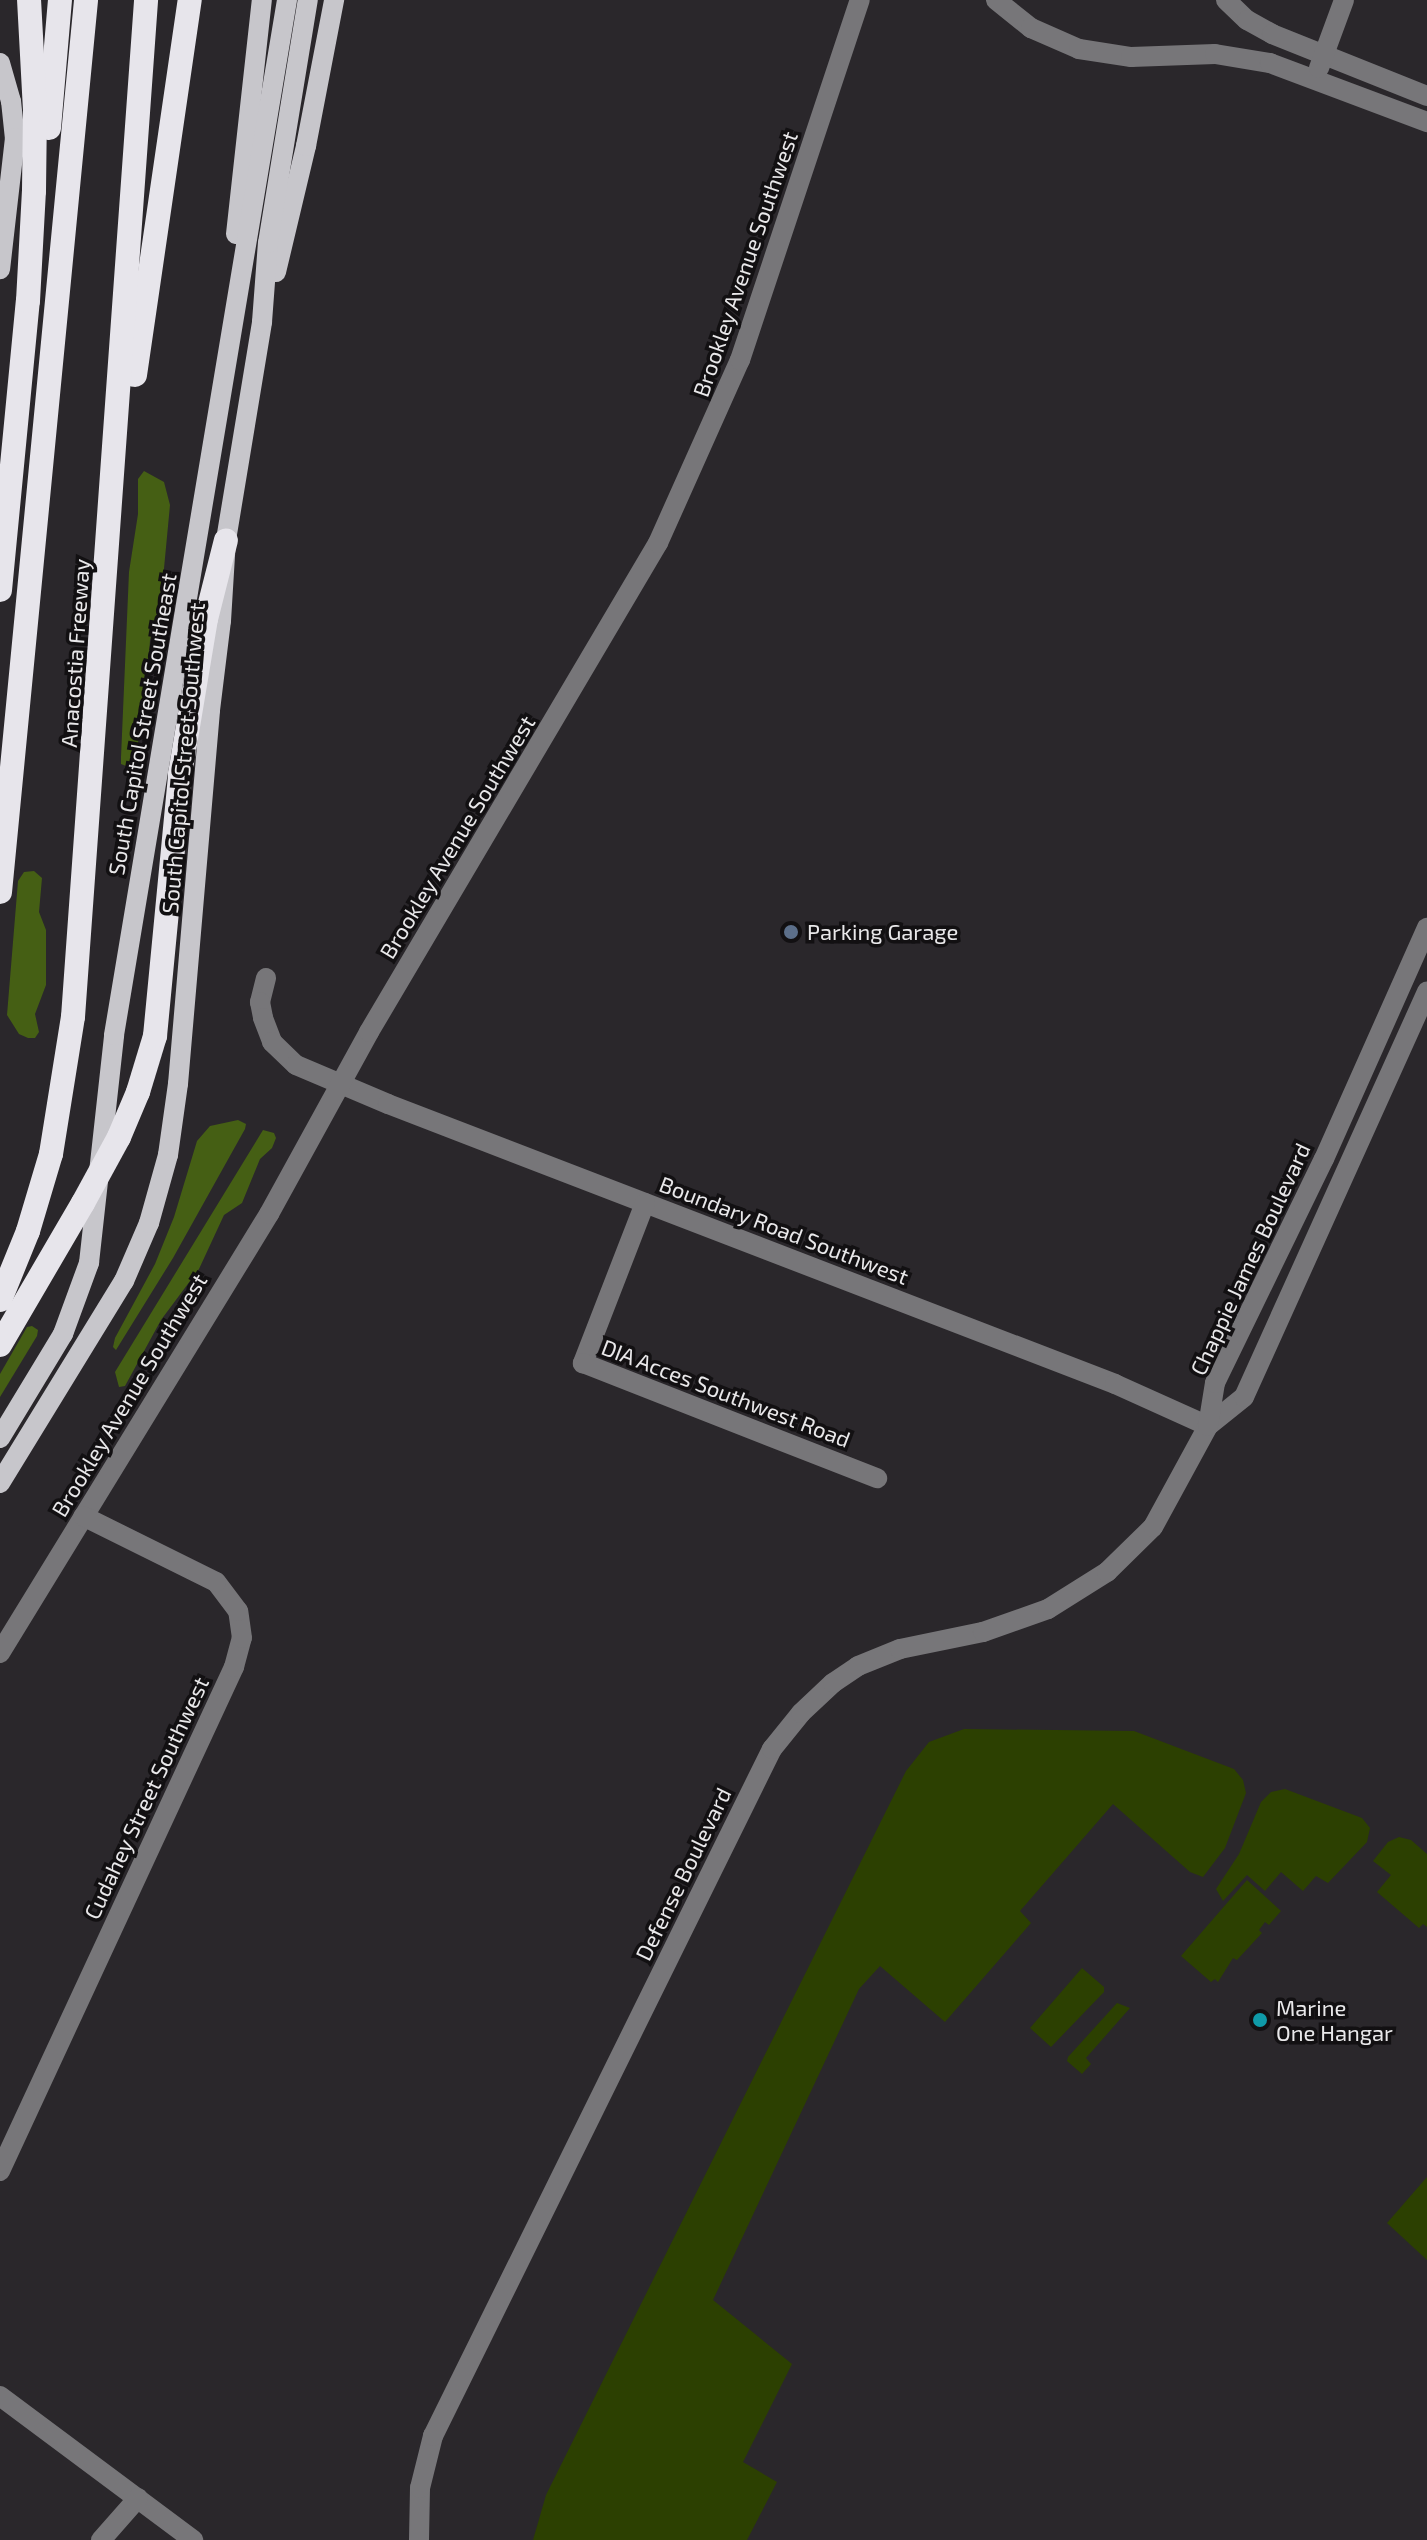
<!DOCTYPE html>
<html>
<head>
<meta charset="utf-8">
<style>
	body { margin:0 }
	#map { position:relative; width:1427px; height:2540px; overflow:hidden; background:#2a272b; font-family:"Exo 2",sans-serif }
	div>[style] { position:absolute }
	.green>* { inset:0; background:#2c4001 }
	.forest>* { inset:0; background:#455f14 }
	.minor>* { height:20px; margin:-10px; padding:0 10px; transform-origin:10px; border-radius:10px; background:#777679 }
	.major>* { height:20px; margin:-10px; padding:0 10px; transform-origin:10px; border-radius:10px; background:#c7c6cb }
	.highway>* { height:24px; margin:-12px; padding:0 12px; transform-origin:12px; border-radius:12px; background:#e7e5eb }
	.highway-bridge>* { height:24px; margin:-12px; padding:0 12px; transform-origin:12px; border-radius:12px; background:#e7e5eb }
	.dots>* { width:22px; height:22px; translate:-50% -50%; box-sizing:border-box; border:4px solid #121012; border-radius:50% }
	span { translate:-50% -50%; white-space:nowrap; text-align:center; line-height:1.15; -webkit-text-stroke:7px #121012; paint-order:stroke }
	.street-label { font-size:22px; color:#e9e8ea }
	.poi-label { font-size:22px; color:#e9e8ea }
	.left { translate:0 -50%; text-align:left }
</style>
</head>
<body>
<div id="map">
	<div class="green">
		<div style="clip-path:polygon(964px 1729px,1134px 1731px,1234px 1769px,1243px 1780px,1246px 1793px,1225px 1848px,1203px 1877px,1190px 1872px,1113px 1804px,1020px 1911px,1031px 1923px,945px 2022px,880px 1966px,859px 1989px,713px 2300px,792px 2364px,743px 2462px,777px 2482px,747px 2540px,533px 2540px,546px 2495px,906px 1771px,929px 1742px)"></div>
		<div style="clip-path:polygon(1285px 1789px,1362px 1818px,1370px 1828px,1367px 1842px,1328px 1883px,1316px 1876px,1303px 1891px,1281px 1872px,1265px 1891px,1247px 1875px,1223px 1901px,1216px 1889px,1239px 1854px,1261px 1802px,1271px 1792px)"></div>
		<div style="clip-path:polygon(1399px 1837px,1411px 1840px,1427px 1854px,1427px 1927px,1423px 1924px,1419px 1928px,1377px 1892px,1391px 1875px,1373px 1861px,1388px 1842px)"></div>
		<div style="clip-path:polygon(1247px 1880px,1281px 1911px,1269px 1925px,1265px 1922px,1259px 1930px,1262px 1933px,1237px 1960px,1233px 1958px,1218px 1982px,1215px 1979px,1211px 1982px,1181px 1956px)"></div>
		<div style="clip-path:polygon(1082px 1968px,1104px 1987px,1104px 1992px,1051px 2047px,1030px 2028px)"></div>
		<div style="clip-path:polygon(1117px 2003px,1130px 2008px,1086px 2058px,1091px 2064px,1082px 2074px,1067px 2061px,1068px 2057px)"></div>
		<div style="clip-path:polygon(1427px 2177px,1427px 2260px,1387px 2223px)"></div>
	</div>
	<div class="forest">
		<div style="clip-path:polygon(144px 471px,164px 482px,170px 505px,161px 600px,150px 640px,146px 704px,136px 752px,131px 766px,126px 766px,121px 764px,121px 757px,129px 572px,138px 514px,138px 479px)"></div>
		<div style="clip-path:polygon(34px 871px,42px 878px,39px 912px,46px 930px,46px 985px,35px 1014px,39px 1032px,35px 1038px,28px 1038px,19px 1034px,7px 1015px,18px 881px,24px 872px)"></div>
		<div style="clip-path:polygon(238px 1120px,246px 1124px,245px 1129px,173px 1258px,116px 1350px,113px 1347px,115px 1338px,155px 1264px,174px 1217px,197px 1141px,210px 1126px)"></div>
		<div style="clip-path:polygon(263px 1130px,274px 1133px,276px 1138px,272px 1148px,260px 1159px,242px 1203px,224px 1215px,199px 1269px,161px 1320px,125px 1386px,119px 1387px,115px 1372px)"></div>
		<div style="clip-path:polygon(32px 1326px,38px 1330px,37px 1336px,0 1397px,0 1374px,27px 1327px)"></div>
	</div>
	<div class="minor">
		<div style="left:996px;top:0;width:45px;rotate:38.7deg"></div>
		<div style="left:1031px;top:28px;width:52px;rotate:23.6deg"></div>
		<div style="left:1079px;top:49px;width:53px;rotate:8.7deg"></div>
		<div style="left:1131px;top:57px;width:84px;rotate:-2deg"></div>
		<div style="left:1215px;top:54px;width:56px;rotate:9.3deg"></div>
		<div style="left:1270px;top:63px;width:168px;rotate:20.6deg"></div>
		<div style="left:1226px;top:0;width:29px;rotate:44deg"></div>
		<div style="left:1247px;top:20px;width:29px;rotate:29deg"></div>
		<div style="left:1272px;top:34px;width:167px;rotate:21.8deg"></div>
		<div style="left:1319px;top:68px;width:72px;rotate:-69.8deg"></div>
		<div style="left:266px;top:978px;width:25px;rotate:104deg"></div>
		<div style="left:260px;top:1002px;width:16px;rotate:79deg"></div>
		<div style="left:263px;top:1018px;width:26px;rotate:69deg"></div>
		<div style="left:272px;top:1042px;width:33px;rotate:44deg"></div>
		<div style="left:296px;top:1065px;width:100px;rotate:23deg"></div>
		<div style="left:388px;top:1104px;width:779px;rotate:21.06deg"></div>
		<div style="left:1115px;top:1384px;width:102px;rotate:24.3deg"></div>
		<div style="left:645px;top:1203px;width:172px;rotate:111.2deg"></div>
		<div style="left:583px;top:1363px;width:316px;rotate:21.4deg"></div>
		<div style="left:1208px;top:1426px;width:46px;rotate:-38.9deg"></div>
		<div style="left:1244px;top:1397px;width:445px;rotate:-65.7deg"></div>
		<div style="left:0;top:1653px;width:515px;rotate:-58.5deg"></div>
		<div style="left:269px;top:1214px;width:208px;rotate:-61.2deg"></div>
		<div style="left:369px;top:1032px;width:568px;rotate:-59.42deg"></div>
		<div style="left:658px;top:543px;width:201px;rotate:-65.9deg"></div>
		<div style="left:740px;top:360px;width:379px;rotate:-71.6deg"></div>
		<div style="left:0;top:2171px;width:556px;rotate:-65.1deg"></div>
		<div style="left:234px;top:1667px;width:30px;rotate:-75deg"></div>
		<div style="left:242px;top:1638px;width:27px;rotate:-98deg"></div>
		<div style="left:238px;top:1611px;width:36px;rotate:-127deg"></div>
		<div style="left:216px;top:1582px;width:148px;rotate:-153.6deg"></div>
		<div style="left:0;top:2396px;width:241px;rotate:36.7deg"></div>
		<div style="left:101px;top:2540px;width:56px;rotate:-48.6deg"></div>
		<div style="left:419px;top:2540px;width:52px;rotate:-88.9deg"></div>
		<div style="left:420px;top:2488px;width:54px;rotate:-76deg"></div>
		<div style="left:433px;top:2436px;width:766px;rotate:-63.74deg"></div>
		<div style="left:772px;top:1749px;width:46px;rotate:-51.1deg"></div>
		<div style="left:801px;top:1713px;width:44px;rotate:-43.2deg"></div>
		<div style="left:833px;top:1683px;width:30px;rotate:-34deg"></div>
		<div style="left:858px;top:1666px;width:45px;rotate:-22deg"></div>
		<div style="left:900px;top:1649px;width:85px;rotate:-11.6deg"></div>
		<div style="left:983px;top:1632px;width:69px;rotate:-19.5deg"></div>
		<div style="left:1048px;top:1609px;width:70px;rotate:-32.1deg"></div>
		<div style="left:1107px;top:1572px;width:64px;rotate:-44.4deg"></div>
		<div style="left:1153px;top:1527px;width:115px;rotate:-61.4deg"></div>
		<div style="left:1208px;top:1426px;width:44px;rotate:-80.8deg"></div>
		<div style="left:1215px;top:1383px;width:249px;rotate:-64.1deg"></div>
		<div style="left:1324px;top:1159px;width:253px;rotate:-66deg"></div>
	</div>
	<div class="major">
		<div style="left:0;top:63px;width:40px;rotate:74deg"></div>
		<div style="left:11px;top:101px;width:37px;rotate:84deg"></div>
		<div style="left:15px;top:138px;width:132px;rotate:96.5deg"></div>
		<div style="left:236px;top:234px;width:235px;rotate:-83.7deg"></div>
		<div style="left:276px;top:272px;width:130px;rotate:-76.6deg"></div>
		<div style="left:306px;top:146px;width:149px;rotate:-79.1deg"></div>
		<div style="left:0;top:1438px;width:122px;rotate:-58.8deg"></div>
		<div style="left:63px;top:1334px;width:76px;rotate:-69.9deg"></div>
		<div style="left:89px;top:1263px;width:229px;rotate:-83.7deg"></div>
		<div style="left:114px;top:1035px;width:1049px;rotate:-80.51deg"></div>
		<div style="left:0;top:1483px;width:237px;rotate:-58.5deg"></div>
		<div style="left:124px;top:1281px;width:63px;rotate:-66.7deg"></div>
		<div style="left:149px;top:1223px;width:71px;rotate:-74.4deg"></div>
		<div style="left:168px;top:1155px;width:72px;rotate:-82deg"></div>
		<div style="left:178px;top:1084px;width:375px;rotate:-85.1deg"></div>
		<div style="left:210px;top:710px;width:90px;rotate:-83deg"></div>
		<div style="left:221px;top:621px;width:81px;rotate:-86.5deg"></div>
		<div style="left:226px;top:540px;width:221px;rotate:-80.6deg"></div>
		<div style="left:262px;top:322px;width:79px;rotate:-85.7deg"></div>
		<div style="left:268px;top:243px;width:246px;rotate:-80.7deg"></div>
	</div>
	<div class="highway">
		<div style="left:49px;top:128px;width:128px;rotate:-85.1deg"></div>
		<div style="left:135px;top:375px;width:379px;rotate:-81.7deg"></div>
		<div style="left:0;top:590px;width:290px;rotate:-84.5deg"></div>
		<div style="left:28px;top:301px;width:110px;rotate:-86.9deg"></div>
		<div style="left:34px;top:191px;width:81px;rotate:-89.3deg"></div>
		<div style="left:35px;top:110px;width:110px;rotate:-93.1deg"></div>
		<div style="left:0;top:892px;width:896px;rotate:-84.49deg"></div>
		<div style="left:119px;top:1137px;width:49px;rotate:-67.1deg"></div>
		<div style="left:138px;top:1092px;width:59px;rotate:-73.1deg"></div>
		<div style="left:155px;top:1036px;width:263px;rotate:-84.5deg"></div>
		<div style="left:180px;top:774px;width:157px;rotate:-80.5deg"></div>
		<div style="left:206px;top:619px;width:81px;rotate:-75.8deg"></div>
		<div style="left:0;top:1300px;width:74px;rotate:-67.9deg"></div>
		<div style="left:28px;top:1231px;width:80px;rotate:-73.4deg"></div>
		<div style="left:51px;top:1154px;width:139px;rotate:-80.9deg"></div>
		<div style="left:73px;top:1017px;width:1020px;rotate:-85.89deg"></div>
		<div style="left:0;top:1345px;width:164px;rotate:-59.7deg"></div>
	</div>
	<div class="highway-bridge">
		<div style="left:83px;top:1203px;width:75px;rotate:-61.4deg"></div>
	</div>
	<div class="dots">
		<div style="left:791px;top:932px;background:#5c6f8a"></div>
		<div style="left:1260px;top:2020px;background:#0f9aa8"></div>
	</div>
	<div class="street-label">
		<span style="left:745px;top:264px;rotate:-71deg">Brookley Avenue Southwest</span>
		<span style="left:75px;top:653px;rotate:-86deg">Anacostia Freeway</span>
		<span style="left:142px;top:724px;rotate:-80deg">South Capitol Street Southeast</span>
		<span style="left:183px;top:758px;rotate:-85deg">South Capitol Street Southwest</span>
		<span style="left:457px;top:837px;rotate:-59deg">Brookley Avenue Southwest</span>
		<span style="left:784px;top:1230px;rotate:21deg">Boundary Road Southwest</span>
		<span style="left:1250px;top:1259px;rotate:-65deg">Chappie James Boulevard</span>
		<span style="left:726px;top:1393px;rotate:21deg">DIA Acces Southwest Road</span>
		<span style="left:129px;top:1395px;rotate:-59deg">Brookley Avenue Southwest</span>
		<span style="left:146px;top:1798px;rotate:-65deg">Cudahey Street Southwest</span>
		<span style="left:683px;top:1874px;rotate:-64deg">Defense Boulevard</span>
	</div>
	<div class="poi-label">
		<span class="left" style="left:807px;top:932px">Parking Garage</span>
		<span class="left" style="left:1276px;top:2020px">Marine<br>One Hangar</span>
	</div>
</div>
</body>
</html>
